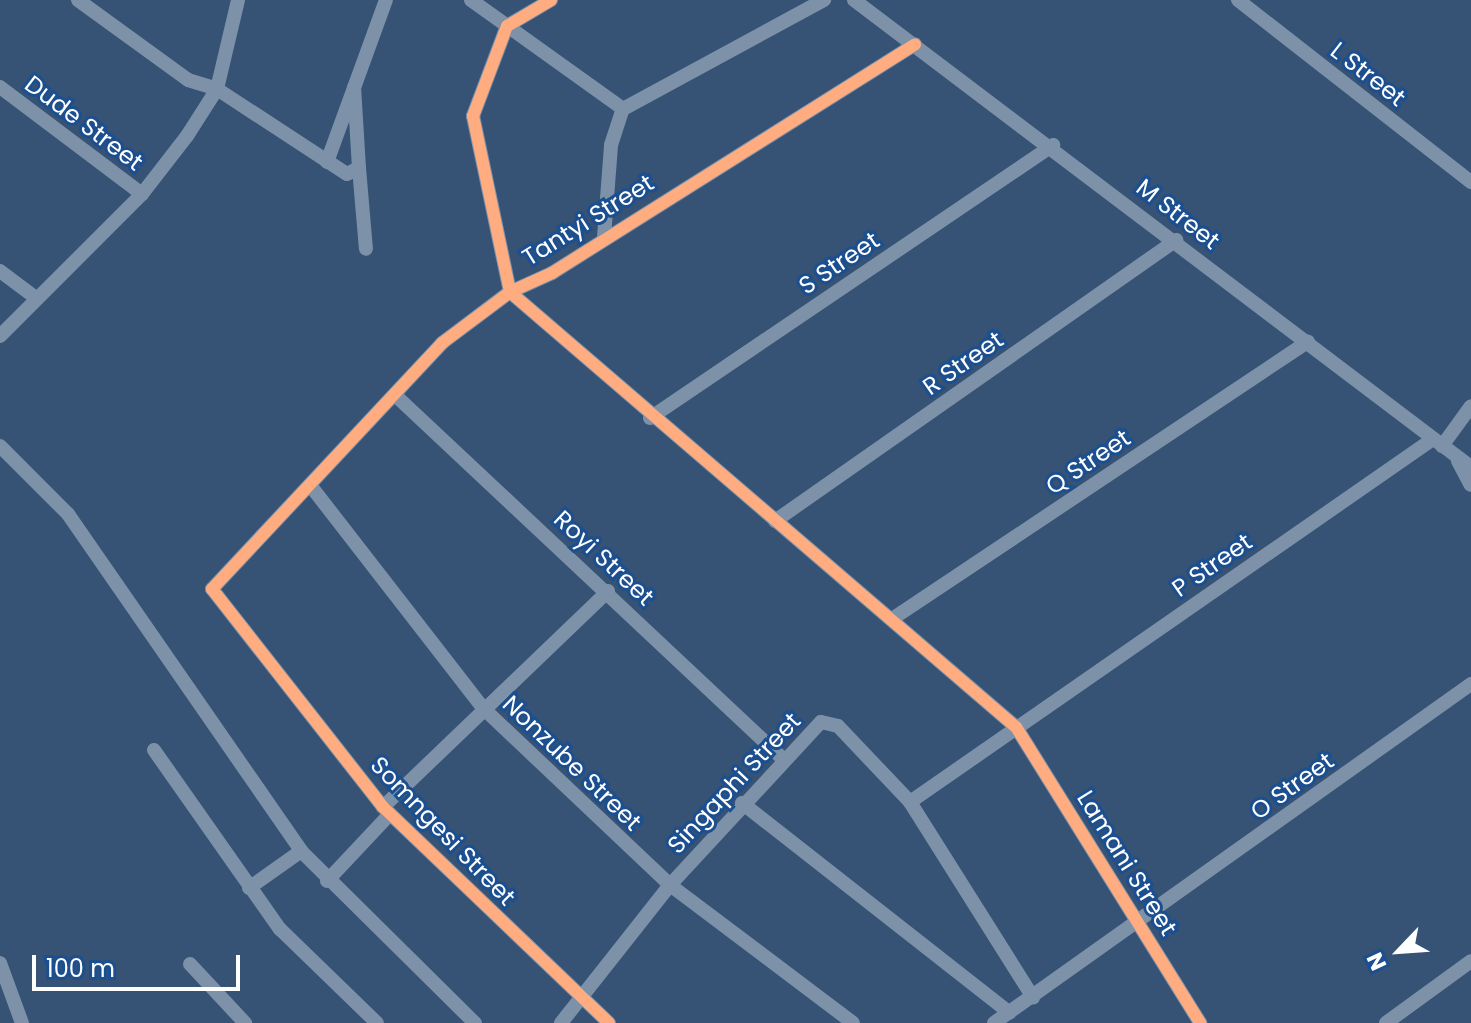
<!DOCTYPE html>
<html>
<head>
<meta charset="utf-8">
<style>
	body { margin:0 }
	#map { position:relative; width:1471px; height:1023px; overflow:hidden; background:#365274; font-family:Poppins,sans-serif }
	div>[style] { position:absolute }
	.minor>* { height:14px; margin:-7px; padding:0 7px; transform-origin:7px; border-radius:7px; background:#7d92a8 }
	.cycleway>* { height:12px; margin:-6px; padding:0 6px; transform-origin:6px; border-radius:6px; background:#ffac80 }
	span { translate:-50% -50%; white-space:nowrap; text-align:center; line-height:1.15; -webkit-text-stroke:6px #1b4f8f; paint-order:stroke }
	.street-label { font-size:24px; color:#fff }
	.north { position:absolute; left:1359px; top:911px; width:80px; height:80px; -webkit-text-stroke:6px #1b4f8f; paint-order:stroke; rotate:245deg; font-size:22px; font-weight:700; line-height:32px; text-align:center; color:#fff }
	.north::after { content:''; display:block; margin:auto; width:28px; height:36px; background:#fff; clip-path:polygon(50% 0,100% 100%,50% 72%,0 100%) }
	.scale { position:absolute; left:32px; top:955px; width:208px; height:36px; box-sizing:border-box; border:4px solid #fff; border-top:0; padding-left:10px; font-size:24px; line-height:28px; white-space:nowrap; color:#fff; -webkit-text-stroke:6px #1b4f8f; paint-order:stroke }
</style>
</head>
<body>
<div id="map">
	<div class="minor">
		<div style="left:78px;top:0;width:136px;rotate:36deg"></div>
		<div style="left:188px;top:80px;width:30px;rotate:17deg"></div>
		<div style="left:217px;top:89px;width:155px;rotate:33.2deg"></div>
		<div style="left:347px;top:174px;width:13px;rotate:-27deg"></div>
		<div style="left:359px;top:168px;width:81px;rotate:-93.5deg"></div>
		<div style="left:471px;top:0;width:187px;rotate:35.6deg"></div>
		<div style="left:551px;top:0;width:51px;rotate:149.4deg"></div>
		<div style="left:507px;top:26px;width:96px;rotate:110.7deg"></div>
		<div style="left:473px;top:116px;width:180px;rotate:78.1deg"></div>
		<div style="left:510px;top:292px;width:667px;rotate:40.69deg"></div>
		<div style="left:1016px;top:727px;width:349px;rotate:58.1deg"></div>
		<div style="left:854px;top:0;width:774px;rotate:37.12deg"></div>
		<div style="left:1238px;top:0;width:296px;rotate:38deg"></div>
		<div style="left:0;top:87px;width:178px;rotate:37deg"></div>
		<div style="left:327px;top:162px;width:172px;rotate:-70deg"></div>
		<div style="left:359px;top:168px;width:81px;rotate:85.1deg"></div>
		<div style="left:604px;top:237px;width:92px;rotate:-85.6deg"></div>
		<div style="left:611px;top:145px;width:38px;rotate:-72deg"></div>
		<div style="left:623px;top:109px;width:229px;rotate:-28.5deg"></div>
		<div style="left:0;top:271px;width:45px;rotate:36.9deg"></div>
		<div style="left:0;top:336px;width:201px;rotate:-45deg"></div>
		<div style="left:142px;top:194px;width:73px;rotate:-52.2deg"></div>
		<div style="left:187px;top:136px;width:56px;rotate:-57.4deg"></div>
		<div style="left:217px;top:89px;width:91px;rotate:-76.7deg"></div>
		<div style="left:395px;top:395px;width:529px;rotate:43.16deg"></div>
		<div style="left:650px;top:418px;width:487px;rotate:-34.1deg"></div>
		<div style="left:0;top:446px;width:96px;rotate:45deg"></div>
		<div style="left:68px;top:514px;width:410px;rotate:55.3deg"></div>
		<div style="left:301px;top:851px;width:245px;rotate:44.7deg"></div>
		<div style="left:1442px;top:446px;width:49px;rotate:-54.1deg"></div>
		<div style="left:1458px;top:461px;width:27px;rotate:62deg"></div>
		<div style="left:310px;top:485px;width:282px;rotate:52.2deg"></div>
		<div style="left:483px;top:708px;width:257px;rotate:43.4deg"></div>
		<div style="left:670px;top:885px;width:229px;rotate:37deg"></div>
		<div style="left:775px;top:521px;width:490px;rotate:-35deg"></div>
		<div style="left:892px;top:619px;width:500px;rotate:-33.7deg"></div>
		<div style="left:154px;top:750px;width:219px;rotate:54.9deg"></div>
		<div style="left:280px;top:929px;width:135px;rotate:44.1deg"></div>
		<div style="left:910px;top:802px;width:637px;rotate:-34.76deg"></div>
		<div style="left:742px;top:803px;width:340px;rotate:38.1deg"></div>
		<div style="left:383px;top:807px;width:312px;rotate:-43.8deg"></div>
		<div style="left:327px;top:881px;width:92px;rotate:-46.8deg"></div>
		<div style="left:249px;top:888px;width:64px;rotate:-35.4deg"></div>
		<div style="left:0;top:963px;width:64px;rotate:69.9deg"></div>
		<div style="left:190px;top:964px;width:81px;rotate:47deg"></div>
		<div style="left:561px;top:1023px;width:176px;rotate:-51.7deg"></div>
		<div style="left:670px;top:885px;width:222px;rotate:-47.2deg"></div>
		<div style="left:821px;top:722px;width:17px;rotate:13deg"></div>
		<div style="left:838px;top:726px;width:105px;rotate:46.5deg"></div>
		<div style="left:910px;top:802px;width:231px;rotate:57.8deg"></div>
		<div style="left:609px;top:1023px;width:313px;rotate:-136.3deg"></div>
		<div style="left:383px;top:807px;width:277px;rotate:-128.1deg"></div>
		<div style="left:212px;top:589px;width:337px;rotate:-46.9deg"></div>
		<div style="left:442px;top:343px;width:85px;rotate:-36.9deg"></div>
		<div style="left:510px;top:292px;width:46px;rotate:-24.3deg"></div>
		<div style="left:552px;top:273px;width:429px;rotate:-32.2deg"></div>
		<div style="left:994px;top:1023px;width:585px;rotate:-35.4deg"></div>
		<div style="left:1386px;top:1023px;width:105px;rotate:-36.1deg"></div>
	</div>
	<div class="cycleway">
		<div style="left:551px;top:0;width:51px;rotate:149.4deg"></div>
		<div style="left:507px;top:26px;width:96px;rotate:110.7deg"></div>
		<div style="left:473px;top:116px;width:180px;rotate:78.1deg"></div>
		<div style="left:510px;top:292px;width:667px;rotate:40.69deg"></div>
		<div style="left:1016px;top:727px;width:349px;rotate:58.1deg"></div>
		<div style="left:609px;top:1023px;width:313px;rotate:-136.3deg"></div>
		<div style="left:383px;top:807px;width:277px;rotate:-128.1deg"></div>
		<div style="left:212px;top:589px;width:337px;rotate:-46.9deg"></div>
		<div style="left:442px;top:343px;width:85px;rotate:-36.9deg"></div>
		<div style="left:510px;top:292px;width:46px;rotate:-24.3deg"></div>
		<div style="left:552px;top:273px;width:429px;rotate:-32.2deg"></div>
	</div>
	<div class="street-label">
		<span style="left:1368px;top:74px;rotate:38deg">L Street</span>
		<span style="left:84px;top:123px;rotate:37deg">Dude Street</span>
		<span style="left:1178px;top:214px;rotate:38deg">M Street</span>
		<span style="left:588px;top:220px;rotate:-32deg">Tantyi Street</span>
		<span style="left:839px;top:263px;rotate:-34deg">S Street</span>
		<span style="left:963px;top:363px;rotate:-35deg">R Street</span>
		<span style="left:1088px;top:462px;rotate:-34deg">Q Street</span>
		<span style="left:604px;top:558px;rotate:43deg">Royi Street</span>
		<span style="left:1212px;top:565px;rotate:-35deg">P Street</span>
		<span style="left:572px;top:763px;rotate:44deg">Nonzube Street</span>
		<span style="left:734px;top:783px;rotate:-47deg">Singaphi Street</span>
		<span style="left:1292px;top:786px;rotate:-36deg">O Street</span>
		<span style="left:443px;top:831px;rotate:46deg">Somngesi Street</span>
		<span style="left:1127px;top:863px;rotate:58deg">Lamani Street</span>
	</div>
	<div class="north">N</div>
	<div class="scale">100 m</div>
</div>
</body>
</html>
